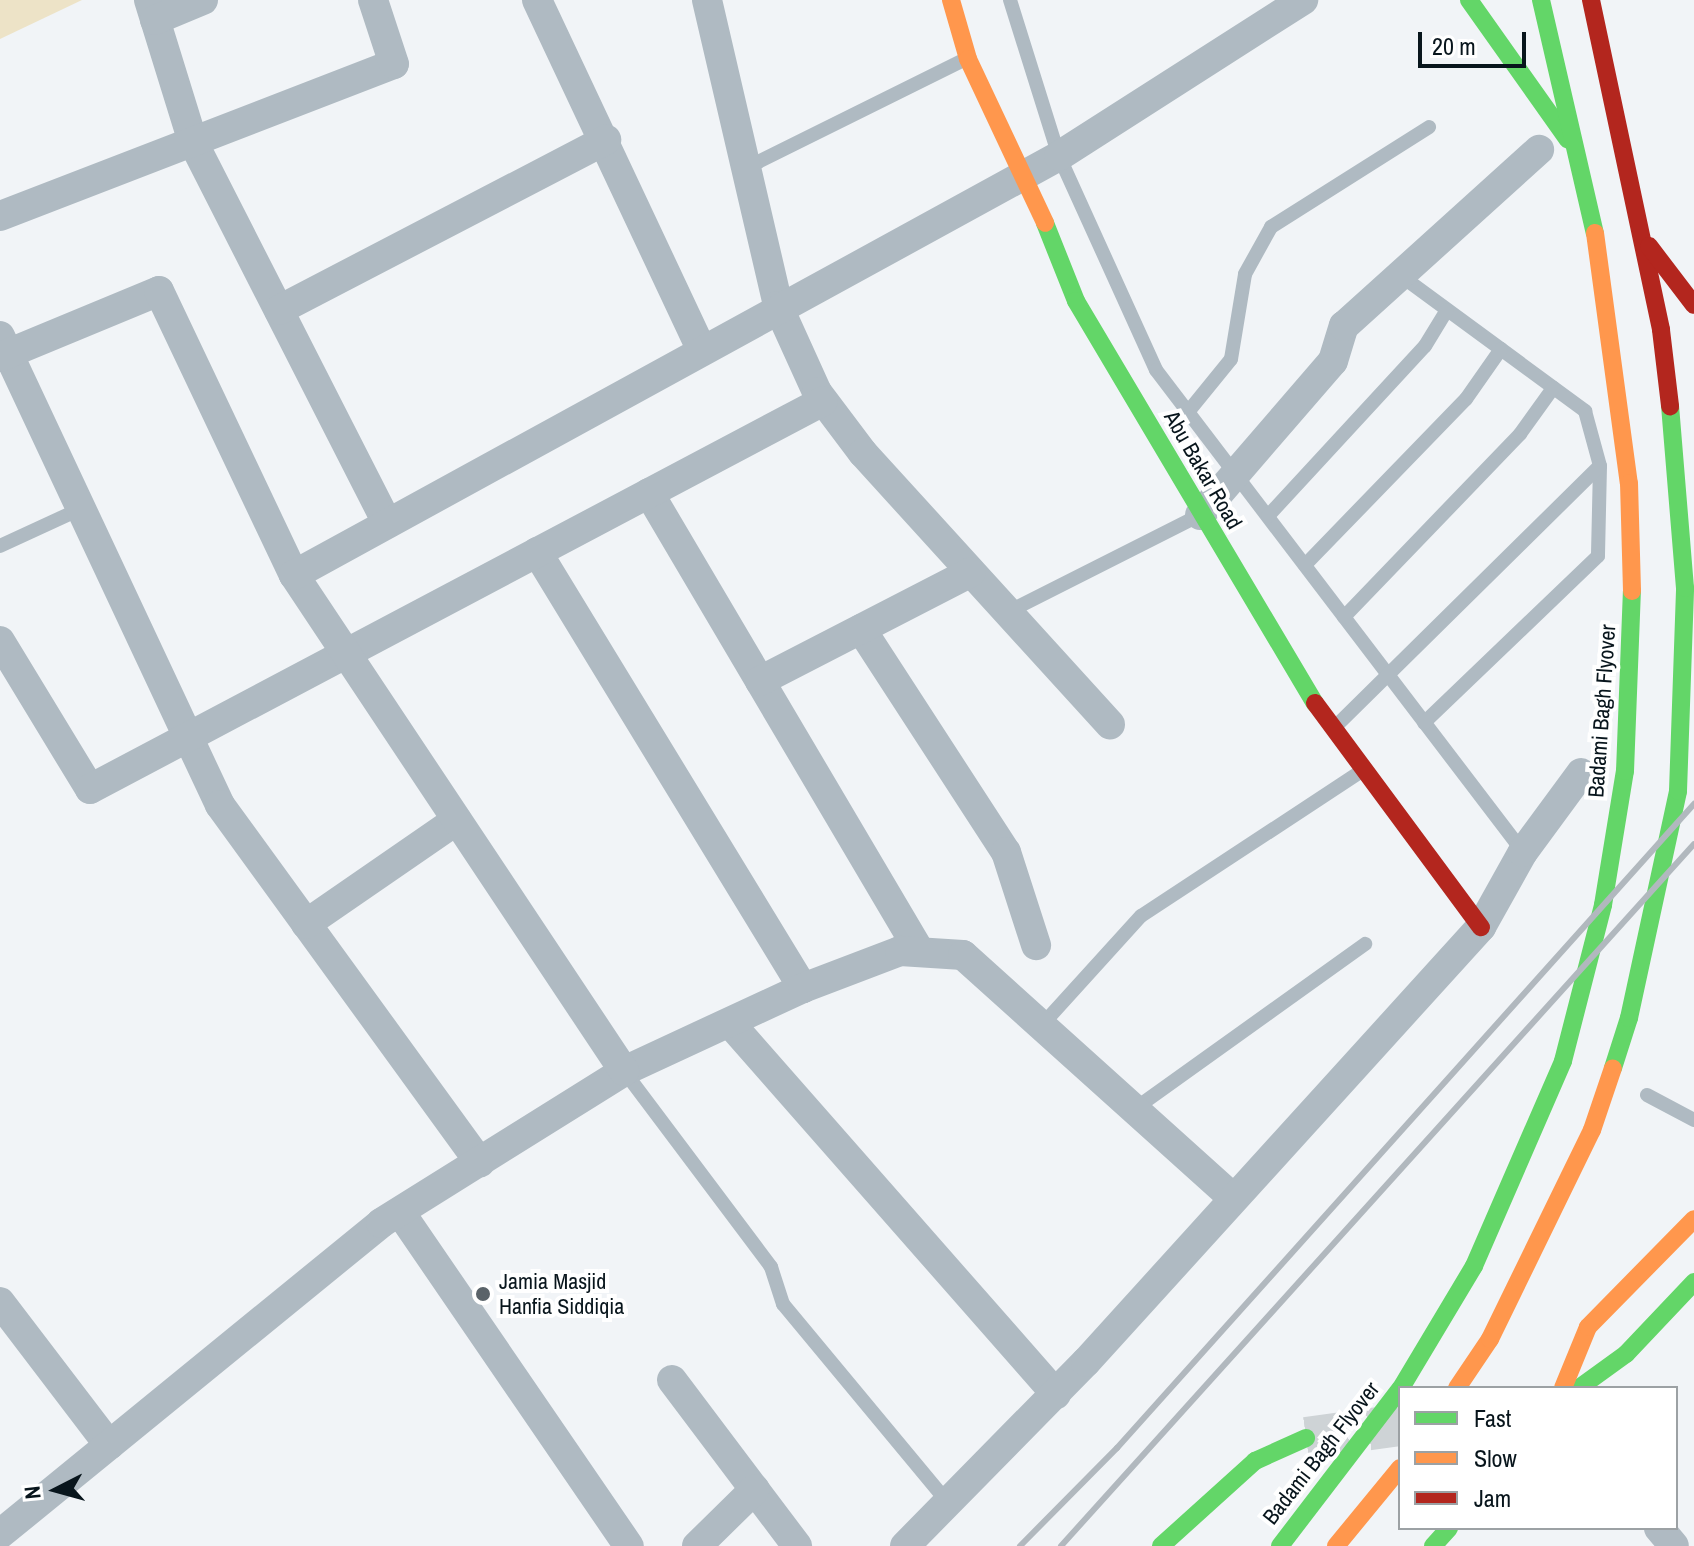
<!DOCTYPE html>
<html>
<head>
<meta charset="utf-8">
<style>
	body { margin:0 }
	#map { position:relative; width:1694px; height:1546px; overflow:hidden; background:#f1f4f7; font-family:"Archivo Narrow",sans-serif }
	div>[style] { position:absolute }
	.green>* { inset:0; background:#ede3c7 }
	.secondary-tunnel>* { height:42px; margin-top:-21px; transform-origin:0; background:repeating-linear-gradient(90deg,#ced3d6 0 42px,transparent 0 63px) }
	.lane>* { height:14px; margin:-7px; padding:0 7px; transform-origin:7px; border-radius:7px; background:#afbac2 }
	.street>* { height:30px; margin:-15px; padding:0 15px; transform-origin:15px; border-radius:15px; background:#afbac2 }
	.fast>* { height:18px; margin:-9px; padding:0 9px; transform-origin:9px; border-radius:9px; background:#63d668 }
	.slow>* { height:18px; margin:-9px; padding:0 9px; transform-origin:9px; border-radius:9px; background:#ff974d }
	.jam>* { height:18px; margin:-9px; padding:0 9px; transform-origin:9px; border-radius:9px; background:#b3261e }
	.rail>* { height:6px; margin:-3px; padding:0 3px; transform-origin:3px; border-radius:3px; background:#b1b8be }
	.dots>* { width:22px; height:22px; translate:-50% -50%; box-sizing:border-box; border:4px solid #fff; border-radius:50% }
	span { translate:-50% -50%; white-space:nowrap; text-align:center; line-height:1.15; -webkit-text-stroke:8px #fff; paint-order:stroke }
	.street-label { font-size:22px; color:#08151c }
	.poi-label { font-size:22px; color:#08151c }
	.left { translate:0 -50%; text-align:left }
	.legend { position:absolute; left:1398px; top:1386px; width:280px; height:144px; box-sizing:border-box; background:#fff; border:2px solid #9ca1a4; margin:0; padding:10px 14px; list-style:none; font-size:24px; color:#08151c }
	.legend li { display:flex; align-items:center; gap:16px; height:40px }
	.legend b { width:40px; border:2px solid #9ca1a4 }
	.north { position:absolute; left:16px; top:1450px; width:80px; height:80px; -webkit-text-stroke:6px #fff; paint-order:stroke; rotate:264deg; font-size:22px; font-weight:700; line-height:32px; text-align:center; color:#08151c }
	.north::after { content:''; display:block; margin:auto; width:28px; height:36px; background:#08151c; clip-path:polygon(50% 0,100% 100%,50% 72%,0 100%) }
	.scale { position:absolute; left:1418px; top:32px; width:108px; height:36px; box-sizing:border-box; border:4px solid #08151c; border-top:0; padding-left:10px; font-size:24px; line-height:28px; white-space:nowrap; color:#08151c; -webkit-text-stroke:6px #fff; paint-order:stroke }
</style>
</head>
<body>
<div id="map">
	<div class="green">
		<div style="clip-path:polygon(0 0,82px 0,0 39px)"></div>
	</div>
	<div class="secondary-tunnel">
		<div style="left:1306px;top:1438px;width:95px;rotate:-7.9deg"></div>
	</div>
	<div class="lane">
		<div style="left:1010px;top:0;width:164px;rotate:72.6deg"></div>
		<div style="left:1059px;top:156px;width:235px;rotate:65.6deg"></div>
		<div style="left:1156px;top:370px;width:606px;rotate:52.71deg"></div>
		<div style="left:746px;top:168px;width:243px;rotate:-26.4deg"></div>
		<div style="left:1400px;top:275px;width:230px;rotate:36.3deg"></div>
		<div style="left:1585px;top:411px;width:57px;rotate:74.7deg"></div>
		<div style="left:1600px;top:466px;width:90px;rotate:91.3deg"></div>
		<div style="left:1598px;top:556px;width:241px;rotate:136.2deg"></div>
		<div style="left:1188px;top:412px;width:68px;rotate:-50.9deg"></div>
		<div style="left:1231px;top:359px;width:86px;rotate:-80.6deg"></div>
		<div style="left:1245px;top:274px;width:54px;rotate:-61deg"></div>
		<div style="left:1271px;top:227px;width:187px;rotate:-32.3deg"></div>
		<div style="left:1268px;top:516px;width:231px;rotate:-47.3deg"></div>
		<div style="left:1425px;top:346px;width:42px;rotate:-58.6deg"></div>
		<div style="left:0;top:546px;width:88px;rotate:-24.8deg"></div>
		<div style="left:1305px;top:565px;width:231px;rotate:-45.9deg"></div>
		<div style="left:1466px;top:399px;width:61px;rotate:-55deg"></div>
		<div style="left:1008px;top:612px;width:215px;rotate:-26.8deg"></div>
		<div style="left:1344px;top:617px;width:254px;rotate:-46.1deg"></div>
		<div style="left:1520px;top:434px;width:57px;rotate:-54.3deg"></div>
		<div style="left:1335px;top:727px;width:372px;rotate:-44.6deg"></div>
		<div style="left:1042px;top:1025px;width:147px;rotate:-47.8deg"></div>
		<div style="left:1141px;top:916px;width:261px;rotate:-33.3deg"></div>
		<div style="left:624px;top:1071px;width:245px;rotate:53.1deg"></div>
		<div style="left:771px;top:1267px;width:39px;rotate:72deg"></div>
		<div style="left:783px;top:1304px;width:259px;rotate:50.3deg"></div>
		<div style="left:1647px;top:1095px;width:53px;rotate:28deg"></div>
		<div style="left:1136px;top:1108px;width:282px;rotate:-35.6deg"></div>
	</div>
	<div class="street">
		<div style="left:149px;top:0;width:149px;rotate:72.8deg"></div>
		<div style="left:193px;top:142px;width:428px;rotate:63deg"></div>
		<div style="left:537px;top:0;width:386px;rotate:64.8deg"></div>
		<div style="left:707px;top:0;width:314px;rotate:76.9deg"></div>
		<div style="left:778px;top:306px;width:94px;rotate:65.6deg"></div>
		<div style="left:817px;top:392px;width:76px;rotate:53deg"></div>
		<div style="left:863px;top:453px;width:367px;rotate:47.7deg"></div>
		<div style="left:155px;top:20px;width:52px;rotate:-22.6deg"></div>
		<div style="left:0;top:216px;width:422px;rotate:-21.1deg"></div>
		<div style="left:394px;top:64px;width:67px;rotate:-108.2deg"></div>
		<div style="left:279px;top:310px;width:369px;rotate:-27.5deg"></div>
		<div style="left:0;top:336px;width:518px;rotate:64.87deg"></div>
		<div style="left:220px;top:805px;width:442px;rotate:54deg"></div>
		<div style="left:0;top:357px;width:172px;rotate:-22.5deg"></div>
		<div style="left:159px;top:291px;width:314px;rotate:64.6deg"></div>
		<div style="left:649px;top:493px;width:533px;rotate:59.44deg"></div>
		<div style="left:1200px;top:515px;width:203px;rotate:-49.2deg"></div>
		<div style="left:1333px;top:361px;width:37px;rotate:-73deg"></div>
		<div style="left:1344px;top:326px;width:263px;rotate:-42.1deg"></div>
		<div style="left:537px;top:552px;width:511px;rotate:58.61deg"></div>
		<div style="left:861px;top:629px;width:266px;rotate:57deg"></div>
		<div style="left:1006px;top:852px;width:98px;rotate:72.1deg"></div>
		<div style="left:0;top:641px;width:173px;rotate:58.7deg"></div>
		<div style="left:90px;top:789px;width:829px;rotate:-27.89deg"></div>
		<div style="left:760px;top:681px;width:237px;rotate:-27.3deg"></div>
		<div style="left:306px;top:924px;width:183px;rotate:-34.6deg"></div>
		<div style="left:730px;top:1023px;width:494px;rotate:48.7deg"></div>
		<div style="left:624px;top:1071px;width:197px;rotate:-24.9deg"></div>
		<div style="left:803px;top:988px;width:104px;rotate:-20.9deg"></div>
		<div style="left:900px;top:951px;width:63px;rotate:3.6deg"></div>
		<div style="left:963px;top:955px;width:362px;rotate:42deg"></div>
		<div style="left:400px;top:1212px;width:405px;rotate:55.6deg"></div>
		<div style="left:0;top:1302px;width:180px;rotate:52.7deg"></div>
		<div style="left:672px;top:1380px;width:208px;rotate:53deg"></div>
		<div style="left:1659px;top:1528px;width:23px;rotate:50deg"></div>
		<div style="left:0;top:1534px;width:492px;rotate:-39.2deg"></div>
		<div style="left:381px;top:1223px;width:287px;rotate:-32deg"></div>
		<div style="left:624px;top:1071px;width:596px;rotate:-123.64deg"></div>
		<div style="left:294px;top:575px;width:872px;rotate:-28.71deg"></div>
		<div style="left:1059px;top:156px;width:290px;rotate:-32.6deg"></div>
		<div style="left:697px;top:1546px;width:81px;rotate:-44.5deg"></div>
		<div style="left:905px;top:1546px;width:258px;rotate:-45.5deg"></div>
		<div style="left:1086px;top:1362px;width:588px;rotate:-47.76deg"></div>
		<div style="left:1481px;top:927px;width:86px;rotate:-60.8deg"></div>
		<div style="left:1523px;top:852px;width:98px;rotate:-53.7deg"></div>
	</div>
	<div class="fast">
		<div style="left:1469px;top:0;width:171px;rotate:54.7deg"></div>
		<div style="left:1541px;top:0;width:239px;rotate:77deg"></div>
		<div style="left:1045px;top:223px;width:84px;rotate:68.3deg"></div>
		<div style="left:1076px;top:301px;width:468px;rotate:59.3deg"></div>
		<div style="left:1613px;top:1068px;width:52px;rotate:-72.3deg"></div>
		<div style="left:1629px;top:1018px;width:232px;rotate:-77.8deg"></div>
		<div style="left:1678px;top:791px;width:203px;rotate:-88deg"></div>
		<div style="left:1685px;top:588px;width:183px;rotate:-94.7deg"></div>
		<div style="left:1401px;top:1388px;width:142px;rotate:-59.1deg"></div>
		<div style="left:1474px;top:1266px;width:223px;rotate:-66.5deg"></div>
		<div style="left:1563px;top:1061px;width:161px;rotate:-75.6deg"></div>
		<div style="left:1603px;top:905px;width:136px;rotate:-80.7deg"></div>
		<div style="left:1625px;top:771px;width:180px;rotate:-87.8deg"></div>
		<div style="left:1579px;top:1388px;width:58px;rotate:-35.9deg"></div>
		<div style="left:1626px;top:1354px;width:99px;rotate:-46.6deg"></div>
		<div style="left:1161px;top:1546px;width:127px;rotate:-42.1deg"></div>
		<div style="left:1255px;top:1461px;width:56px;rotate:-24.3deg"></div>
		<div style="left:1280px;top:1546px;width:198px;rotate:-52.6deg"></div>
		<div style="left:1433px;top:1546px;width:24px;rotate:-48deg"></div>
	</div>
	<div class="slow">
		<div style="left:951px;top:0;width:61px;rotate:73.9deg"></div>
		<div style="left:968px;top:59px;width:181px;rotate:64.8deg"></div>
		<div style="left:1595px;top:233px;width:252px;rotate:82.3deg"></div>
		<div style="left:1629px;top:483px;width:108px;rotate:88.4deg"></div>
		<div style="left:1457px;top:1388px;width:59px;rotate:-56deg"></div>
		<div style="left:1490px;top:1339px;width:233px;rotate:-64deg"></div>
		<div style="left:1592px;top:1130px;width:65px;rotate:-71.3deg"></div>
		<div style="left:1563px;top:1388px;width:66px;rotate:-67.7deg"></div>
		<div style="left:1588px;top:1327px;width:151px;rotate:-45.5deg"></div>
		<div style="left:1336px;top:1546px;width:101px;rotate:-50.6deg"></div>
	</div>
	<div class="jam">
		<div style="left:1591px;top:0;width:337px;rotate:78deg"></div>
		<div style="left:1661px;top:330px;width:77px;rotate:83.2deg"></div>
		<div style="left:1649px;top:246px;width:74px;rotate:52.7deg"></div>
		<div style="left:1315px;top:703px;width:279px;rotate:53.5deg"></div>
	</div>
	<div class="rail">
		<div style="left:1020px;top:1546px;width:138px;rotate:-45.3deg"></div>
		<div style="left:1117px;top:1448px;width:865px;rotate:-48.14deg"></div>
		<div style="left:1061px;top:1546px;width:945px;rotate:-47.96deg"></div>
	</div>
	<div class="dots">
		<div style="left:483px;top:1294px;background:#5a6369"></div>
	</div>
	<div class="street-label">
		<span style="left:1203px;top:470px;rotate:60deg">Abu Bakar Road</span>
		<span style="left:1602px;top:711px;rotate:-86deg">Badami Bagh Flyover</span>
		<span style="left:1321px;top:1453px;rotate:-52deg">Badami Bagh Flyover</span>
	</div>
	<div class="poi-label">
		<span class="left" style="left:499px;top:1294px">Jamia Masjid<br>Hanfia Siddiqia</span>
	</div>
	<ul class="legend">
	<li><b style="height:10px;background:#63d668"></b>Fast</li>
	<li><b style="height:10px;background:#ff974d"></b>Slow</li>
	<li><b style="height:10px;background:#b3261e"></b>Jam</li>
	</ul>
	<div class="north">N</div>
	<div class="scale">20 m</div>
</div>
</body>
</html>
